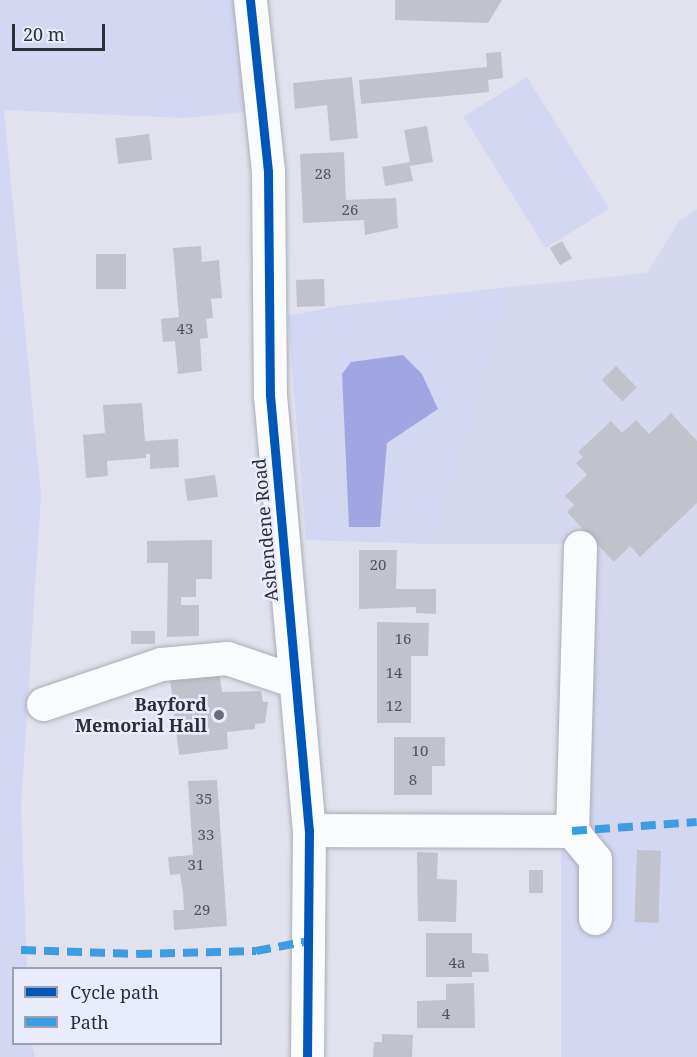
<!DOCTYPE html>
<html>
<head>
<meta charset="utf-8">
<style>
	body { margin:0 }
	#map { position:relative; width:697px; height:1057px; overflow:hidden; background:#e1e2ed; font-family:"Noto Serif",serif }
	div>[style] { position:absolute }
	.built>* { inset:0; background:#d6d9ee }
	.green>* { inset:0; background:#d3d7f1; transform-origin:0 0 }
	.water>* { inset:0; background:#a1a6e3 }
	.building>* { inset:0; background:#c1c2cb; transform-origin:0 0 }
	.roads { filter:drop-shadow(0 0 2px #acadb6) drop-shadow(0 0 2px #acadb6) }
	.minor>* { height:33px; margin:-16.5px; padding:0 16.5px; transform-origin:16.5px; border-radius:16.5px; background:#fafbfc }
	.quiet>* { height:8px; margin-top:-4px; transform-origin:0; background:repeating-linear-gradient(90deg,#3d9de2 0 15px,transparent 0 23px) }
	.cycleway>* { height:9px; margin:-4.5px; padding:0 4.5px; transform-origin:4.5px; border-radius:4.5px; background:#0057b8 }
	.dots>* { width:16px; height:16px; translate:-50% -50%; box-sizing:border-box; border:3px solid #e9ecfd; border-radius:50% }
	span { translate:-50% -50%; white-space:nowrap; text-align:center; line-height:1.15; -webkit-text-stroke:5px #e9ecfd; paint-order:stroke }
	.number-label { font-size:15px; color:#52535b }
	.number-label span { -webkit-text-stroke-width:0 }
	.street-label { font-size:18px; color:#2d2e36 }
	.poi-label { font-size:18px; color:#2d2e36; font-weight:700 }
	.right { translate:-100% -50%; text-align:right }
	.legend { position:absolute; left:12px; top:967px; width:210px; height:78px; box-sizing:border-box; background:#e9ecfd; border:2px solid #9ea0ad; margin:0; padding:8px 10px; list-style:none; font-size:18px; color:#2d2e36 }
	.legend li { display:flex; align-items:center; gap:12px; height:30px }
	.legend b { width:30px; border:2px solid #9ea0ad }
	.scale { position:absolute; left:12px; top:24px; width:93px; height:27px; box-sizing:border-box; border:3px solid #2d2e36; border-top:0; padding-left:8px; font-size:18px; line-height:21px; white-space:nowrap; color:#2d2e36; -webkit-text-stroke:4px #e9ecfd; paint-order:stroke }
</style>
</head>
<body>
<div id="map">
	<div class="built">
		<div style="clip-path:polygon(697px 209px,697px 803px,561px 805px,563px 544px,432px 544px,510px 287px,647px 273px,679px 221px)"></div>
	</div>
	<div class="green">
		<div style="clip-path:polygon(0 0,239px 0,253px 111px,185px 118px,4px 110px,41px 496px,21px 807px,27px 968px,14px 968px,14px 1044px,32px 1044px,35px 1057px,0 1057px)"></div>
		<div style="left:527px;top:77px;width:155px;height:75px;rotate:58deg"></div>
		<div style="clip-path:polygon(evenodd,510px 287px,432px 544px,306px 540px,288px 316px,339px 306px,510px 287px,422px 374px,437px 409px,387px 443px,422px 374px)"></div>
		<div style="left:697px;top:803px;width:254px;height:136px;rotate:90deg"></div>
	</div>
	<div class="water">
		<div style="clip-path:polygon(403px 355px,422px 374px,438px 409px,387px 443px,380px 527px,349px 527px,342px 374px,351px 362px)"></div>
	</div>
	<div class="building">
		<div style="clip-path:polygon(395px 0,502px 0,488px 23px,395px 20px)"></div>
		<div style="clip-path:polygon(501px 52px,503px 78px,488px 80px,489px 92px,361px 104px,359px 80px,487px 67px,486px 53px)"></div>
		<div style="clip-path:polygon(352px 77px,358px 138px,330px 141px,327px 105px,295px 109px,293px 83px)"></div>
		<div style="clip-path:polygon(427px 126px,433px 162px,410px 166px,413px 181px,385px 186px,382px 167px,410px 162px,404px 130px)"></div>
		<div style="left:149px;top:134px;width:26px;height:34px;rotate:83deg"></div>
		<div style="clip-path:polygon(344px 152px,346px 200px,396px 198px,398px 228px,365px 235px,364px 220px,303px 223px,300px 154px)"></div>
		<div style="left:562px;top:241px;width:20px;height:14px;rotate:60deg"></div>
		<div style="clip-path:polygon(201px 246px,202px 262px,219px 260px,222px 298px,211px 299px,213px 318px,206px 319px,208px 338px,200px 339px,202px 371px,178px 374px,175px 341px,163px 342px,161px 319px,179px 317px,173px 248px)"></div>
		<div style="left:96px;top:254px;width:30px;height:35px"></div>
		<div style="left:324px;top:279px;width:27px;height:28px;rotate:88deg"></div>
		<div style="left:616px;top:366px;width:30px;height:20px;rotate:46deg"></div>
		<div style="clip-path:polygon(142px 403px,145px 441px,178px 439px,179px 467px,150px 469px,150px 454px,146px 454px,146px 458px,107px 461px,108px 476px,86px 478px,83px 435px,105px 433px,103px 405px)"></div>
		<div style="clip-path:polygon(671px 413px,697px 441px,697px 503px,640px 557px,630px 546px,614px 562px,567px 512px,574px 505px,565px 496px,587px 475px,576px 463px,583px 457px,578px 452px,611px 421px,622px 433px,636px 420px,649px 434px)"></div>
		<div style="left:215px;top:475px;width:22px;height:31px;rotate:82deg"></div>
		<div style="clip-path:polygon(212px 540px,212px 579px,196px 579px,196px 597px,181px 597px,181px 605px,199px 605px,199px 636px,167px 637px,168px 563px,147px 563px,147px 541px)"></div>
		<div style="clip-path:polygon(359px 550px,397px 550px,396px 589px,436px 589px,436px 614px,416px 613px,416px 607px,359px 609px)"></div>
		<div style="clip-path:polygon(377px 622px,429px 623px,428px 656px,411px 656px,411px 723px,377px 723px)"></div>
		<div style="left:131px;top:631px;width:24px;height:13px"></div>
		<div style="clip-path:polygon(219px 672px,222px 692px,261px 691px,263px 702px,268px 702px,265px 723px,255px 724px,255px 729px,227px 732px,228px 749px,179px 755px,170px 678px)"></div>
		<div style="clip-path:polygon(394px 737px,445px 737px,445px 766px,432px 766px,432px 795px,394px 795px)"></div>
		<div style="clip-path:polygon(217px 780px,227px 926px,174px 930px,173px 910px,184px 910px,183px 892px,180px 874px,170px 875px,168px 857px,193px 855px,188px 781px)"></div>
		<div style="left:637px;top:850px;width:24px;height:72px;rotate:2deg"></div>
		<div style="clip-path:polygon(417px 852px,438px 853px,437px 879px,457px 880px,456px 922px,418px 921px)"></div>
		<div style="left:529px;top:870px;width:14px;height:23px"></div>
		<div style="clip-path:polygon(426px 933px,472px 933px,472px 953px,488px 954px,489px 972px,472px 972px,472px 977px,426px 977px)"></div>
		<div style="clip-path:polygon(474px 983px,475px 1028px,417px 1028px,417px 1001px,446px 1000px,446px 984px)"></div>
		<div style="clip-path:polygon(382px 1034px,413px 1035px,412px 1057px,373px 1057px,374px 1042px,382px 1042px)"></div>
	</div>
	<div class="roads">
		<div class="minor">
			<div style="left:250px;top:0;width:172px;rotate:84deg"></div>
			<div style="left:268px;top:171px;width:224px;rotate:89.5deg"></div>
			<div style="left:270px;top:395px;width:437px;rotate:84.9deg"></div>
			<div style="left:309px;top:830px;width:227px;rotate:90.5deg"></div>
			<div style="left:580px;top:547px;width:284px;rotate:91.6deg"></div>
			<div style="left:572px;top:831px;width:36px;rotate:51deg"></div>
			<div style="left:595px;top:859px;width:59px;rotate:90deg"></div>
			<div style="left:43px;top:704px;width:125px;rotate:-18.7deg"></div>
			<div style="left:161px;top:664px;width:66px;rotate:-5.2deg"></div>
			<div style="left:227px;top:658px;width:72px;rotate:18.7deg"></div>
			<div style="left:309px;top:830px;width:263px;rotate:0.2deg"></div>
		</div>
	</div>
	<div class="quiet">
		<div style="left:572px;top:831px;width:125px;rotate:-4.1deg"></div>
		<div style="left:21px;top:950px;width:116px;rotate:2deg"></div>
		<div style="left:137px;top:954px;width:119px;rotate:-1.4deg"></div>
		<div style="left:256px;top:951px;width:54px;rotate:-10.7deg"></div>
	</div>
	<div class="cycleway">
		<div style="left:250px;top:0;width:172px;rotate:84deg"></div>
		<div style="left:268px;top:171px;width:224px;rotate:89.5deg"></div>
		<div style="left:270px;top:395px;width:437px;rotate:84.9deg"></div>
		<div style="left:309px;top:830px;width:227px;rotate:90.5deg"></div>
	</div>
	<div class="dots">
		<div style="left:219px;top:715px;background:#6c6d76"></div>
	</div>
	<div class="number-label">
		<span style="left:323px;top:174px">28</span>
		<span style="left:350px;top:210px">26</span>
		<span style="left:185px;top:329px">43</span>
		<span style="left:378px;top:565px">20</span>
		<span style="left:403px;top:639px">16</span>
		<span style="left:394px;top:673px">14</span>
		<span style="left:394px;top:706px">12</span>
		<span style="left:420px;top:751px">10</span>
		<span style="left:413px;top:780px">8</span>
		<span style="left:204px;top:799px">35</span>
		<span style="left:206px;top:835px">33</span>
		<span style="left:196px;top:865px">31</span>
		<span style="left:202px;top:910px">29</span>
		<span style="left:457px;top:963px">4a</span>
		<span style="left:446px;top:1014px">4</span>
	</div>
	<div class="street-label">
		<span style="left:265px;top:530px;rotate:-95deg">Ashendene Road</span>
	</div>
	<div class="poi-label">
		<span class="right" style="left:207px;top:715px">Bayford<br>Memorial Hall</span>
	</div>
	<ul class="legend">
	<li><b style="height:8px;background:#0057b8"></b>Cycle path</li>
	<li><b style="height:8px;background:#3d9de2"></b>Path</li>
	</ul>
	<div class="scale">20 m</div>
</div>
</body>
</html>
